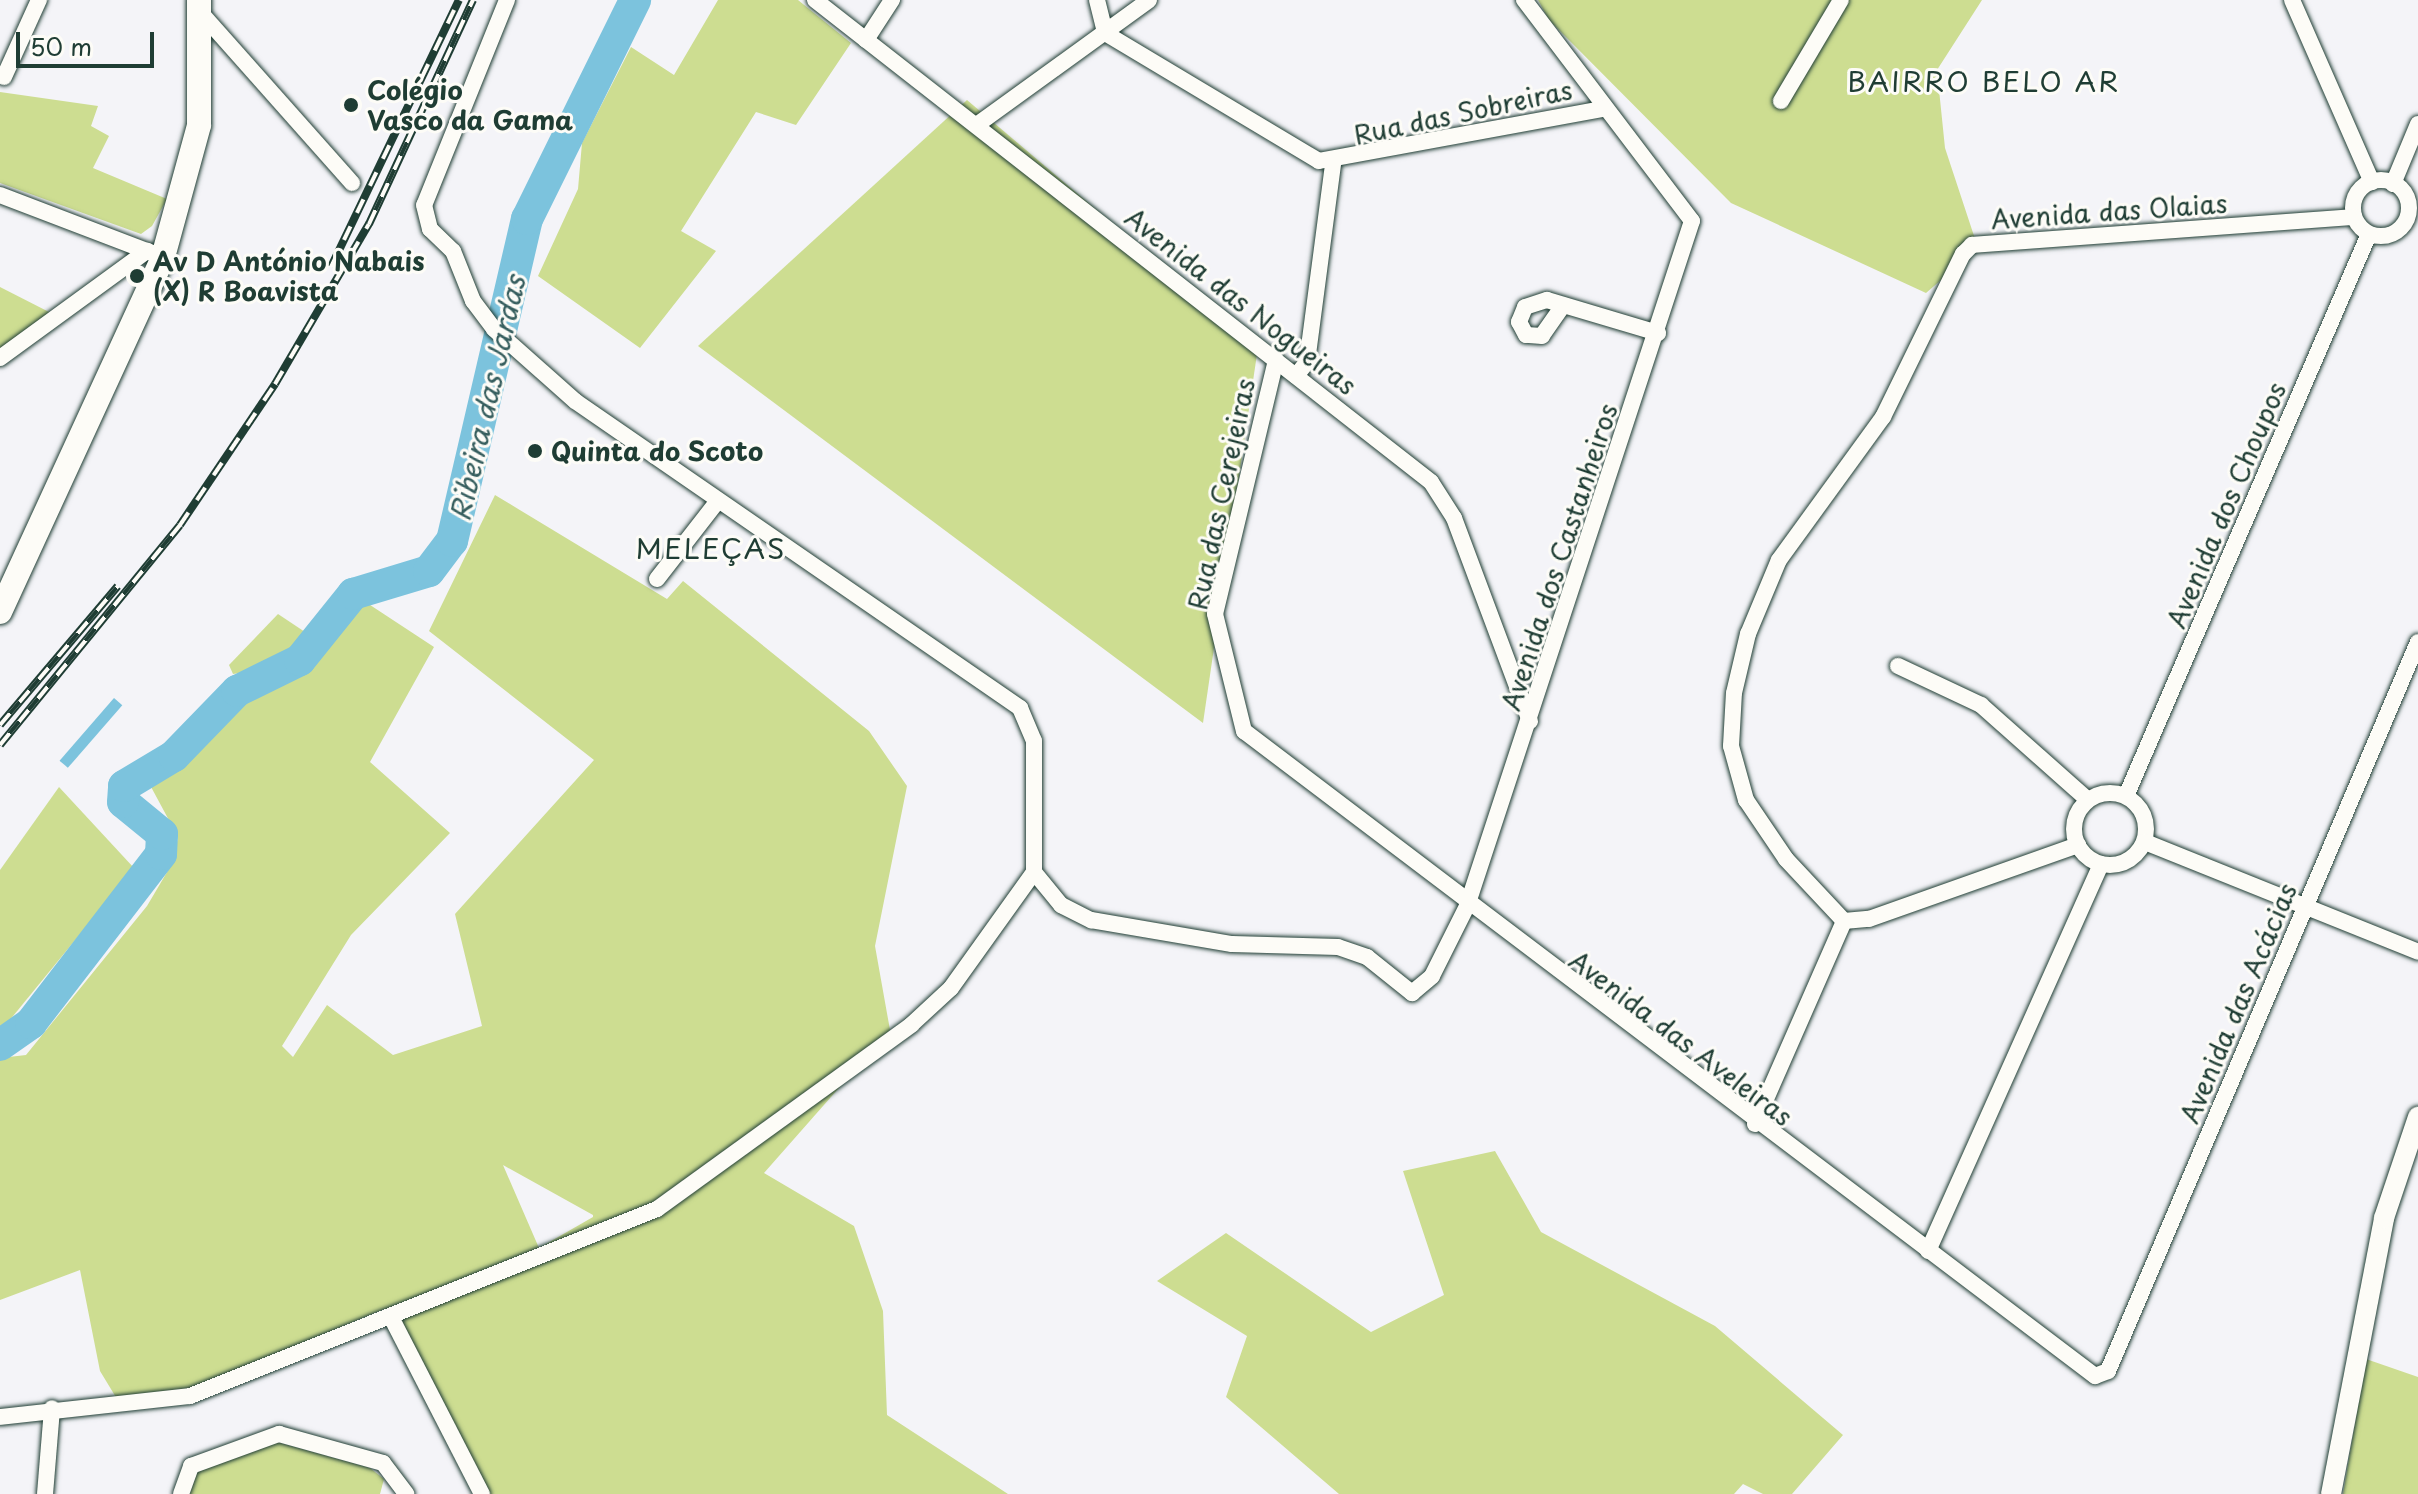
<!DOCTYPE html>
<html>
<head>
<meta charset="utf-8">
<style>
	body { margin:0 }
	#map { position:relative; width:2418px; height:1494px; overflow:hidden; background:#f4f4f8; font-family:"Playpen Sans",sans-serif }
	div>[style] { position:absolute }
	.green>* { inset:0; background:#cddd91 }
	.water>* { inset:0; background:#7cc3dd; transform-origin:0 0 }
	.river>* { height:32px; margin:-16px; padding:0 16px; transform-origin:16px; border-radius:16px; background:#7cc3dd }
	.roads { filter:drop-shadow(0 0 2px #1f3d34) drop-shadow(0 0 2px #1f3d34) }
	.minor>* { height:16px; margin:-8px; padding:0 8px; transform-origin:8px; border-radius:8px; background:#fdfcf7 }
	.minor>.ring { margin:-8px; padding:0; box-sizing:content-box; background:none; border:16px solid #fdfcf7; border-radius:50% }
	.tertiary>* { height:20px; margin:-10px; padding:0 10px; transform-origin:10px; border-radius:10px; background:#fdfcf7 }
	.secondary>* { height:24px; margin:-12px; padding:0 12px; transform-origin:12px; border-radius:12px; background:#fdfcf7 }
	.rail>* { height:8px; margin-top:-4px; transform-origin:0; background:repeating-linear-gradient(90deg,#fdfcf7 0 15px,#1f3d34 0 30px); box-sizing:border-box; border-block:2px solid #1f3d34 }
	.dots>* { width:22px; height:22px; translate:-50% -50%; box-sizing:border-box; border:4px solid #fdfcf7; border-radius:50% }
	span { translate:-50% -50%; white-space:nowrap; text-align:center; line-height:1.15; -webkit-text-stroke:6px #fdfcf7; paint-order:stroke }
	.poi-label { font-size:26px; color:#1f3d34; font-weight:700 }
	.left { translate:0 -50%; text-align:left }
	.street-label { font-size:26px; color:#1f3d34 }
	.neighbourhood-label { font-size:28px; color:#1f3d34; letter-spacing:2px }
	.water-label { font-size:28px; color:#365e5e; font-style:italic }
	.scale { position:absolute; left:16px; top:32px; width:138px; height:36px; box-sizing:border-box; border:4px solid #1f3d34; border-top:0; padding-left:10px; font-size:24px; line-height:28px; white-space:nowrap; color:#1f3d34; -webkit-text-stroke:6px #fdfcf7; paint-order:stroke }
</style>
</head>
<body>
<div id="map">
	<div class="green">
		<div style="clip-path:polygon(718px 0,798px 0,851px 43px,796px 125px,756px 112px,681px 231px,716px 251px,640px 348px,538px 276px,578px 189px,582px 143px,631px 47px,674px 75px)"></div>
		<div style="clip-path:polygon(1538px 0,1982px 0,1937px 70px,1945px 148px,1978px 248px,1926px 293px,1731px 203px,1549px 20px)"></div>
		<div style="clip-path:polygon(0 92px,98px 106px,91px 126px,109px 136px,93px 168px,167px 199px,152px 226px,141px 234px,0 183px)"></div>
		<div style="clip-path:polygon(967px 100px,1258px 347px,1203px 723px,698px 346px)"></div>
		<div style="clip-path:polygon(0 287px,51px 313px,0 349px)"></div>
		<div style="clip-path:polygon(evenodd,495px 495px,667px 599px,683px 581px,869px 731px,907px 786px,875px 946px,890px 1030px,764px 1173px,854px 1226px,883px 1311px,887px 1415px,1008px 1494px,475px 1494px,384px 1309px,187px 1391px,117px 1399px,100px 1371px,80px 1270px,0 1300px,0 1058px,26px 1055px,147px 906px,173px 862px,178px 837px,150px 785px,234px 702px,312px 667px,364px 601px,434px 647px,370px 762px,450px 833px,351px 935px,282px 1046px,293px 1057px,327px 1005px,393px 1055px,482px 1026px,455px 914px,594px 760px,429px 631px,495px 495px,503px 1165px,593px 1215px,593px 1217px,539px 1248px,503px 1165px)"></div>
		<div style="clip-path:polygon(278px 614px,314px 638px,284px 667px,233px 674px,229px 665px)"></div>
		<div style="clip-path:polygon(59px 787px,134px 868px,0 1032px,0 870px)"></div>
		<div style="clip-path:polygon(1495px 1151px,1541px 1232px,1715px 1326px,1843px 1435px,1792px 1494px,1763px 1494px,1743px 1484px,1734px 1494px,1339px 1494px,1226px 1397px,1247px 1336px,1157px 1281px,1226px 1233px,1371px 1332px,1444px 1295px,1403px 1171px)"></div>
		<div style="clip-path:polygon(2366px 1359px,2418px 1377px,2418px 1494px,2343px 1494px)"></div>
		<div style="clip-path:polygon(277px 1442px,370px 1468px,384px 1479px,380px 1494px,190px 1494px,197px 1472px)"></div>
	</div>
	<div class="water">
		<div style="left:114px;top:698px;width:11px;height:83px;rotate:41deg"></div>
	</div>
	<div class="river">
		<div style="left:0;top:1045px;width:38px;rotate:-35deg"></div>
		<div style="left:31px;top:1023px;width:213px;rotate:-52.4deg"></div>
		<div style="left:161px;top:854px;width:20px;rotate:-87deg"></div>
		<div style="left:162px;top:834px;width:50px;rotate:-140.6deg"></div>
		<div style="left:123px;top:802px;width:16px;rotate:-86deg"></div>
		<div style="left:124px;top:786px;width:58px;rotate:-31deg"></div>
		<div style="left:174px;top:756px;width:91px;rotate:-45.9deg"></div>
		<div style="left:237px;top:691px;width:70px;rotate:-26.2deg"></div>
		<div style="left:300px;top:660px;width:85px;rotate:-51.2deg"></div>
		<div style="left:353px;top:594px;width:79px;rotate:-16.8deg"></div>
		<div style="left:429px;top:571px;width:38px;rotate:-53deg"></div>
		<div style="left:452px;top:541px;width:331px;rotate:-76.9deg"></div>
		<div style="left:527px;top:219px;width:244px;rotate:-63.7deg"></div>
	</div>
	<div class="roads">
		<div class="minor">
			<div style="left:507px;top:0;width:221px;rotate:112deg"></div>
			<div style="left:424px;top:205px;width:25px;rotate:76deg"></div>
			<div style="left:430px;top:229px;width:32px;rotate:44deg"></div>
			<div style="left:453px;top:251px;width:54px;rotate:68.2deg"></div>
			<div style="left:473px;top:301px;width:35px;rotate:53deg"></div>
			<div style="left:494px;top:329px;width:108px;rotate:41.6deg"></div>
			<div style="left:575px;top:401px;width:541px;rotate:34.6deg"></div>
			<div style="left:1020px;top:708px;width:36px;rotate:67deg"></div>
			<div style="left:1034px;top:741px;width:131px;rotate:90deg"></div>
			<div style="left:1034px;top:872px;width:43px;rotate:50.7deg"></div>
			<div style="left:1061px;top:905px;width:34px;rotate:27deg"></div>
			<div style="left:1091px;top:920px;width:143px;rotate:9.7deg"></div>
			<div style="left:1232px;top:944px;width:106px;rotate:1.6deg"></div>
			<div style="left:1338px;top:947px;width:31px;rotate:19deg"></div>
			<div style="left:1367px;top:957px;width:58px;rotate:38.7deg"></div>
			<div style="left:1412px;top:993px;width:26px;rotate:-40deg"></div>
			<div style="left:1432px;top:976px;width:78px;rotate:-63.4deg"></div>
			<div style="left:1467px;top:906px;width:721px;rotate:-71.82deg"></div>
			<div style="left:1692px;top:221px;width:278px;rotate:-127.2deg"></div>
			<div style="left:815px;top:0;width:782px;rotate:38.04deg"></div>
			<div style="left:1431px;top:482px;width:43px;rotate:57.4deg"></div>
			<div style="left:1454px;top:518px;width:217px;rotate:69.5deg"></div>
			<div style="left:1097px;top:0;width:34px;rotate:76deg"></div>
			<div style="left:1105px;top:33px;width:249px;rotate:30.9deg"></div>
			<div style="left:1319px;top:161px;width:289px;rotate:-10.4deg"></div>
			<div style="left:2292px;top:0;width:199px;rotate:66.3deg"></div>
			<div style="left:202px;top:14px;width:226px;rotate:48.4deg"></div>
			<div style="left:866px;top:40px;width:48px;rotate:-57deg"></div>
			<div style="left:4px;top:77px;width:85px;rotate:-65.6deg"></div>
			<div style="left:1781px;top:101px;width:117px;rotate:-59.3deg"></div>
			<div style="left:978px;top:124px;width:211px;rotate:-35.9deg"></div>
			<div class="ring" style="left:2353px;top:180px;width:40px;height:40px"></div>
			<div style="left:2393px;top:184px;width:65px;rotate:-67.4deg"></div>
			<div style="left:0;top:195px;width:157px;rotate:20.9deg"></div>
			<div style="left:1562px;top:307px;width:35px;rotate:125deg"></div>
			<div style="left:1542px;top:336px;width:16px;rotate:-176deg"></div>
			<div style="left:1526px;top:335px;width:15px;rotate:-118deg"></div>
			<div style="left:1519px;top:322px;width:16px;rotate:-68deg"></div>
			<div style="left:1525px;top:307px;width:23px;rotate:-18deg"></div>
			<div style="left:1547px;top:300px;width:116px;rotate:16.6deg"></div>
			<div style="left:0;top:358px;width:182px;rotate:-36.1deg"></div>
			<div style="left:147px;top:251px;width:17px;rotate:21deg"></div>
			<div style="left:1276px;top:360px;width:261px;rotate:103.5deg"></div>
			<div style="left:1215px;top:614px;width:121px;rotate:76.1deg"></div>
			<div style="left:1244px;top:731px;width:1068px;rotate:37.16deg"></div>
			<div style="left:2095px;top:1376px;width:14px;rotate:-21deg"></div>
			<div style="left:2108px;top:1371px;width:792px;rotate:-66.96deg"></div>
			<div style="left:1296px;top:376px;width:18px;rotate:-52deg"></div>
			<div style="left:1307px;top:362px;width:200px;rotate:-82.5deg"></div>
			<div style="left:657px;top:579px;width:98px;rotate:-52.1deg"></div>
			<div style="left:1898px;top:666px;width:92px;rotate:25.2deg"></div>
			<div style="left:1981px;top:705px;width:143px;rotate:41.6deg"></div>
			<div class="ring" style="left:2074px;top:793px;width:56px;height:56px"></div>
			<div style="left:2126px;top:796px;width:612px;rotate:-66.62deg"></div>
			<div style="left:2145px;top:842px;width:294px;rotate:21.9deg"></div>
			<div style="left:1844px;top:921px;width:85px;rotate:-133.1deg"></div>
			<div style="left:1786px;top:859px;width:71px;rotate:-124.1deg"></div>
			<div style="left:1746px;top:800px;width:56px;rotate:-105.5deg"></div>
			<div style="left:1731px;top:746px;width:53px;rotate:-86.8deg"></div>
			<div style="left:1734px;top:693px;width:61px;rotate:-76.7deg"></div>
			<div style="left:1748px;top:634px;width:80px;rotate:-67.3deg"></div>
			<div style="left:1779px;top:560px;width:177px;rotate:-54deg"></div>
			<div style="left:1883px;top:417px;width:182px;rotate:-63.9deg"></div>
			<div style="left:1963px;top:254px;width:13px;rotate:-45deg"></div>
			<div style="left:1972px;top:245px;width:383px;rotate:-4.2deg"></div>
			<div style="left:1844px;top:921px;width:25px;rotate:-5deg"></div>
			<div style="left:1869px;top:919px;width:222px;rotate:-19.5deg"></div>
			<div style="left:1755px;top:1124px;width:222px;rotate:-66.3deg"></div>
			<div style="left:1928px;top:1251px;width:424px;rotate:-65.9deg"></div>
			<div style="left:391px;top:1317px;width:199px;rotate:62.8deg"></div>
			<div style="left:0;top:1417px;width:191px;rotate:-6.3deg"></div>
			<div style="left:190px;top:1396px;width:503px;rotate:-21.82deg"></div>
			<div style="left:657px;top:1209px;width:314px;rotate:-35.9deg"></div>
			<div style="left:911px;top:1025px;width:54px;rotate:-42.8deg"></div>
			<div style="left:951px;top:988px;width:143px;rotate:-54.4deg"></div>
			<div style="left:45px;top:1494px;width:86px;rotate:-85.3deg"></div>
			<div style="left:181px;top:1494px;width:30px;rotate:-70deg"></div>
			<div style="left:191px;top:1466px;width:94px;rotate:-20deg"></div>
			<div style="left:279px;top:1434px;width:108px;rotate:15.6deg"></div>
			<div style="left:383px;top:1463px;width:39px;rotate:53deg"></div>
		</div>
		<div class="tertiary">
			<div style="left:2331px;top:1494px;width:281px;rotate:-79.1deg"></div>
			<div style="left:2384px;top:1218px;width:107px;rotate:-71.4deg"></div>
		</div>
		<div class="secondary">
			<div style="left:0;top:612px;width:391px;rotate:-65.3deg"></div>
			<div style="left:163px;top:257px;width:137px;rotate:-74.7deg"></div>
			<div style="left:199px;top:125px;width:125px;rotate:-90deg"></div>
		</div>
	</div>
	<div class="rail">
		<div style="left:331px;top:267px;width:296px;rotate:-64.4deg"></div>
		<div style="left:0;top:725px;width:182px;rotate:-49.7deg"></div>
		<div style="left:0;top:745px;width:284px;rotate:-50.7deg"></div>
		<div style="left:180px;top:525px;width:170px;rotate:-56deg"></div>
		<div style="left:275px;top:384px;width:186px;rotate:-59.6deg"></div>
		<div style="left:369px;top:224px;width:247px;rotate:-65.1deg"></div>
	</div>
	<div class="dots">
		<div style="left:351px;top:105px;background:#1f3d34"></div>
		<div style="left:137px;top:276px;background:#1f3d34"></div>
		<div style="left:535px;top:451px;background:#1f3d34"></div>
	</div>
	<div class="poi-label">
		<span class="left" style="left:367px;top:105px">Colégio<br>Vasco da Gama</span>
		<span class="left" style="left:153px;top:276px">Av D António Nabais<br>(X) R Boavista</span>
		<span class="left" style="left:551px;top:451px">Quinta do Scoto</span>
	</div>
	<div class="street-label">
		<span style="left:1463px;top:112px;rotate:-12deg">Rua das Sobreiras</span>
		<span style="left:2109px;top:211px;rotate:-4deg">Avenida das Olaias</span>
		<span style="left:1241px;top:301px;rotate:38deg">Avenida das Nogueiras</span>
		<span style="left:1221px;top:494px;rotate:-78deg">Rua das Cerejeiras</span>
		<span style="left:2226px;top:505px;rotate:-67deg">Avenida dos Choupos</span>
		<span style="left:1559px;top:557px;rotate:-72deg">Avenida dos Castanheiros</span>
		<span style="left:2238px;top:1003px;rotate:-67deg">Avenida das Acácias</span>
		<span style="left:1681px;top:1038px;rotate:37deg">Avenida das Aveleiras</span>
	</div>
	<div class="neighbourhood-label">
		<span style="left:1984px;top:81px">BAIRRO BELO AR</span>
		<span style="left:711px;top:548px">MELEÇAS</span>
	</div>
	<div class="water-label">
		<span style="left:487px;top:398px;rotate:-77deg">Ribeira das Jardas</span>
	</div>
	<div class="scale">50 m</div>
</div>
</body>
</html>
